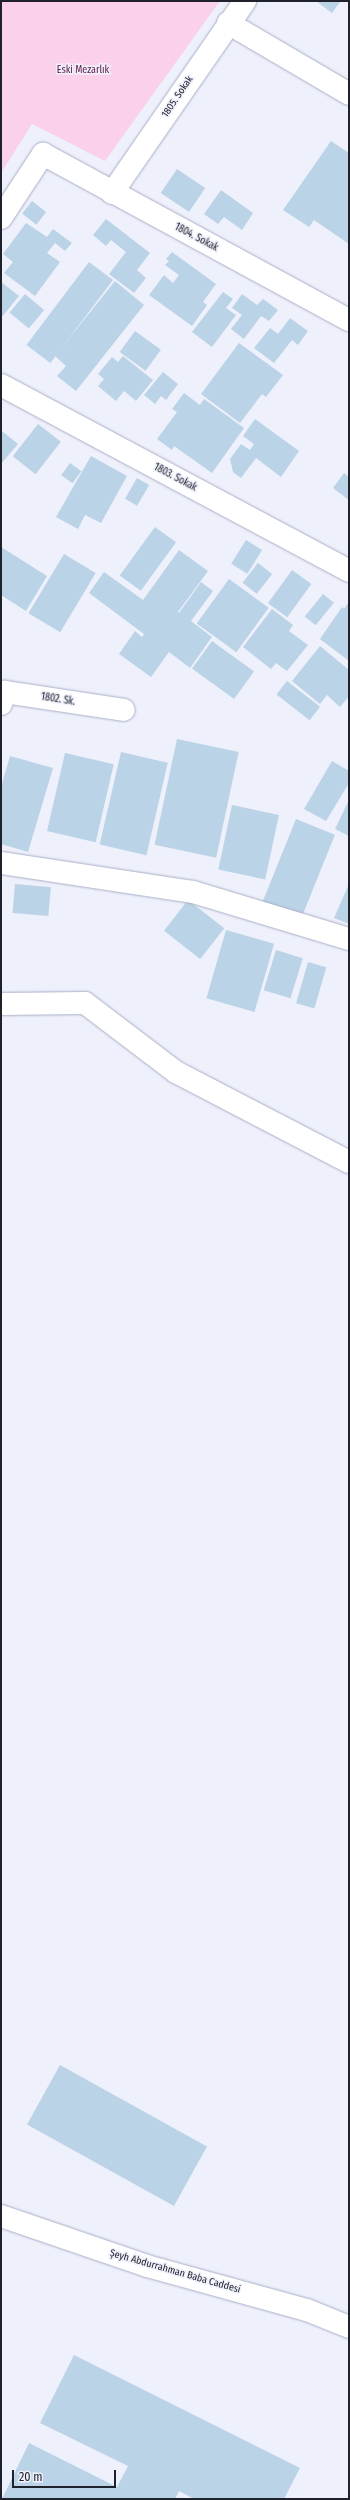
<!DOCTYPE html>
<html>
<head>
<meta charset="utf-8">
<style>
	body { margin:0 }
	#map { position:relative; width:350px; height:2500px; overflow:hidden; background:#eef0fb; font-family:"Fira Sans Condensed",sans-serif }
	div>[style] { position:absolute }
	.green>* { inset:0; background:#fad1e8 }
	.building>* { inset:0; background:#bbd3e6; transform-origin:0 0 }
	.roads { filter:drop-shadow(0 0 1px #a8aec7) drop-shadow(0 0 1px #a8aec7) }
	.minor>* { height:22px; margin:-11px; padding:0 11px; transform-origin:11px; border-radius:11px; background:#fff }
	span { translate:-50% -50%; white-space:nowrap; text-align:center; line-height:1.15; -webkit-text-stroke:3px #eef0fb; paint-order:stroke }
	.park-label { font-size:10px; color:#5d1647 }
	.street-label { font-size:10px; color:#20222b }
	.frame { position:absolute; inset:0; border:2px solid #20222b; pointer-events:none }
	.scale { position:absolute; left:12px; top:2470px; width:104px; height:18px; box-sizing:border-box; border:2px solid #20222b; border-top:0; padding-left:5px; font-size:12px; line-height:14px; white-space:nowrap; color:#20222b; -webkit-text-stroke:3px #eef0fb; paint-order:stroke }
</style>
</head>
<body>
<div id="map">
	<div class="green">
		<div style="clip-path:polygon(1px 1px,220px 1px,105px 161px,32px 124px,1px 173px)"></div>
	</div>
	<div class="building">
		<div style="clip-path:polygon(316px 1px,341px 1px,332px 13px)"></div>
		<div style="clip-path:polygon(331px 141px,349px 153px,349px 244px,314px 220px,309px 227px,283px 210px)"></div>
		<div style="left:177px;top:169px;width:34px;height:29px;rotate:34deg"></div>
		<div style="clip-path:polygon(221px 190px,253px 213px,242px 230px,224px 217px,218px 224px,204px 214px)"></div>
		<div style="left:32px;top:201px;width:18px;height:16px;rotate:38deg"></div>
		<div style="clip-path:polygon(106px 219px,150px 253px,137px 270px,146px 278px,134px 293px,109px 274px,126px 252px,111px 240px,106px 246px,93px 235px)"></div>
		<div style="clip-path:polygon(26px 223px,47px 237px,53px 229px,72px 243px,65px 251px,55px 243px,47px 253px,60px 262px,35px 296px,4px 273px,13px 262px,3px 254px)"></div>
		<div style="clip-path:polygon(172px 252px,216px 284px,203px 302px,207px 305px,192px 326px,149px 295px,164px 275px,173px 283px,179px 275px,165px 265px,169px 261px,166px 259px)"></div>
		<div style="left:89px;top:262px;width:30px;height:104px;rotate:37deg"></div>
		<div style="clip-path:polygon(115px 281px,144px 305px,76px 391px,57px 376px,66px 366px,55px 356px)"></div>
		<div style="clip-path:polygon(1px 282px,19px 296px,1px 318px)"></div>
		<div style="clip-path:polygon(223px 292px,233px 299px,226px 308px,236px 315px,212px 347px,192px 332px)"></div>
		<div style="left:25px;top:294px;width:25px;height:24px;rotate:40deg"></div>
		<div style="clip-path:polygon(242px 294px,257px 305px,263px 299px,278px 310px,269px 321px,261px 316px,244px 339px,231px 329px,242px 315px,232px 308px)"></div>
		<div style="clip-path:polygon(290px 318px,308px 331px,298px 345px,292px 340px,274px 363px,254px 348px,270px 328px,278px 334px)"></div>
		<div style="left:135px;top:331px;width:32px;height:26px;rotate:36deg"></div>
		<div style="clip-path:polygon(239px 343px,283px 375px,266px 397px,262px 394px,240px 423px,201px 394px)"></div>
		<div style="clip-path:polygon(123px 356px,153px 380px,136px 401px,124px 391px,116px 401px,98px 386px,104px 379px,98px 374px,112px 357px,118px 362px)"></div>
		<div style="clip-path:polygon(163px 372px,178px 384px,166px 400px,161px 396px,155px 404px,144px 395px)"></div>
		<div style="clip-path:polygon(184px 393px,200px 405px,204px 399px,244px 428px,212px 473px,174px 446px,172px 450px,157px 439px,177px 412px,172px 409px)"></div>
		<div style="clip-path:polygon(255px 419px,299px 451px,281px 477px,256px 458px,241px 478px,233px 472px,230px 459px,241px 444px,250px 450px,254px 444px,243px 436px)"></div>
		<div style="left:38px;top:424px;width:29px;height:41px;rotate:38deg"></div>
		<div style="clip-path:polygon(2px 431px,18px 444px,1px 464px,1px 432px)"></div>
		<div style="clip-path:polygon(91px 456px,127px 476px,101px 523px,85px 515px,78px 529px,56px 517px)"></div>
		<div style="left:70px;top:463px;width:14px;height:15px;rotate:36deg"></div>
		<div style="clip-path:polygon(344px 473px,349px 477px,349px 500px,333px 488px)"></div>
		<div style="left:137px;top:478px;width:14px;height:24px;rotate:30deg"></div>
		<div style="left:155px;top:527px;width:26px;height:60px;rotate:36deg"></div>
		<div style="left:246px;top:540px;width:19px;height:28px;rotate:32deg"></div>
		<div style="clip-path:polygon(1px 547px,47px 576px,26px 611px,1px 595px)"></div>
		<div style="clip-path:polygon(179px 550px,208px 571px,178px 612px,179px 613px,201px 582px,213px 591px,191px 621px,212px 637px,190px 668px,169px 652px,151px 677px,119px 654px,135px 631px,142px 637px,144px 634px,89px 593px,104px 572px,143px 600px)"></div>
		<div style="left:64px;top:554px;width:37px;height:69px;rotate:31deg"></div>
		<div style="left:258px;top:563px;width:18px;height:25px;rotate:38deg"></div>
		<div style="left:292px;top:570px;width:24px;height:41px;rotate:36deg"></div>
		<div style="left:229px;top:579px;width:49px;height:55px;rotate:36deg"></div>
		<div style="left:323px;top:594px;width:14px;height:29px;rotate:39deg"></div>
		<div style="clip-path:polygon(349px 602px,349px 661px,320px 639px,342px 607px,344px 609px)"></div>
		<div style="clip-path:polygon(272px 609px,293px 625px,289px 631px,308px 645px,287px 671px,276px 663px,271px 669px,243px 647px)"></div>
		<div style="left:212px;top:641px;width:52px;height:34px;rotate:36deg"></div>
		<div style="clip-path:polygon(320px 646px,349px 670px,349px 696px,340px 707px,327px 695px,320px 704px,292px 681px)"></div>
		<div style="left:287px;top:681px;width:42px;height:17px;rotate:38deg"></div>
		<div style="left:177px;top:739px;width:63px;height:108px;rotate:12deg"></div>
		<div style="left:121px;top:752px;width:48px;height:95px;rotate:13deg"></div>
		<div style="left:65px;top:753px;width:50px;height:80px;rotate:13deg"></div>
		<div style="clip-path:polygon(10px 756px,53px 768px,28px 852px,1px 844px,1px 787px)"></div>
		<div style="clip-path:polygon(332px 761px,349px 771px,349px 783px,326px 821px,304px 809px)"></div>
		<div style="clip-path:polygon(349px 800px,349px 836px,335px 829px)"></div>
		<div style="left:232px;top:805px;width:48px;height:66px;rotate:12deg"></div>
		<div style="left:296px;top:819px;width:42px;height:90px;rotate:22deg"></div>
		<div style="left:15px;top:884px;width:36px;height:29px;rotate:5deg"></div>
		<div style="clip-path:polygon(349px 884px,349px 924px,334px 918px)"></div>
		<div style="left:188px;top:900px;width:46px;height:39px;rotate:38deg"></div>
		<div style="left:226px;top:930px;width:50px;height:71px;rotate:16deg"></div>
		<div style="left:276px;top:950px;width:28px;height:42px;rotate:17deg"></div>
		<div style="left:308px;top:962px;width:19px;height:43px;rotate:16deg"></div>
		<div style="left:60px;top:2065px;width:168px;height:68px;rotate:29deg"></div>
		<div style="clip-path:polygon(74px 2355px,300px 2468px,284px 2499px,194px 2499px,179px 2491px,175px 2499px,2px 2499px,29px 2443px,117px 2487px,128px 2466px,40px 2423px)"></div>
	</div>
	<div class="roads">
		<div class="minor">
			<div style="left:228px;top:23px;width:140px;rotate:30.4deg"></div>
			<div style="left:112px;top:193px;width:234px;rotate:-55.3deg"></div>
			<div style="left:1px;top:218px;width:77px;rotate:-56.7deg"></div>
			<div style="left:43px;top:154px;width:348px;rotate:28.5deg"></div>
			<div style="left:1px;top:385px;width:395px;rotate:28.1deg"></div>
			<div style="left:1px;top:704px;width:13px;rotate:-72deg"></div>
			<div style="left:5px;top:692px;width:120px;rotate:8.6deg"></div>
			<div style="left:1px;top:863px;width:194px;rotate:8.6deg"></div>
			<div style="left:193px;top:892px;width:163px;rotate:16.8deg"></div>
			<div style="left:1px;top:1004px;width:84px;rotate:-0.7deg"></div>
			<div style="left:85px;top:1003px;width:114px;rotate:37.2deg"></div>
			<div style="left:176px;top:1072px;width:195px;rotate:27.5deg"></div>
			<div style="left:1px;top:2216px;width:154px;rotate:18.9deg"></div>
			<div style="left:147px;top:2266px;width:166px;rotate:15.4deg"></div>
			<div style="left:307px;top:2310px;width:45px;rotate:22deg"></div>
		</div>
	</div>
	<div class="park-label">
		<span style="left:83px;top:71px">Eski Mezarlık</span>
	</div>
	<div class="street-label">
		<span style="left:178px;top:97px;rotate:-56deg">1805. Sokak</span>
		<span style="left:196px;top:238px;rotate:28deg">1804. Sokak</span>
		<span style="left:175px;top:478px;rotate:28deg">1803. Sokak</span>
		<span style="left:58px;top:700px;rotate:9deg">1802. Sk.</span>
		<span style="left:175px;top:2272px;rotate:16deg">Şeyh Abdurrahman Baba Caddesi</span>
	</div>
	<div class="frame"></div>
	<div class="scale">20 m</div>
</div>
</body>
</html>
